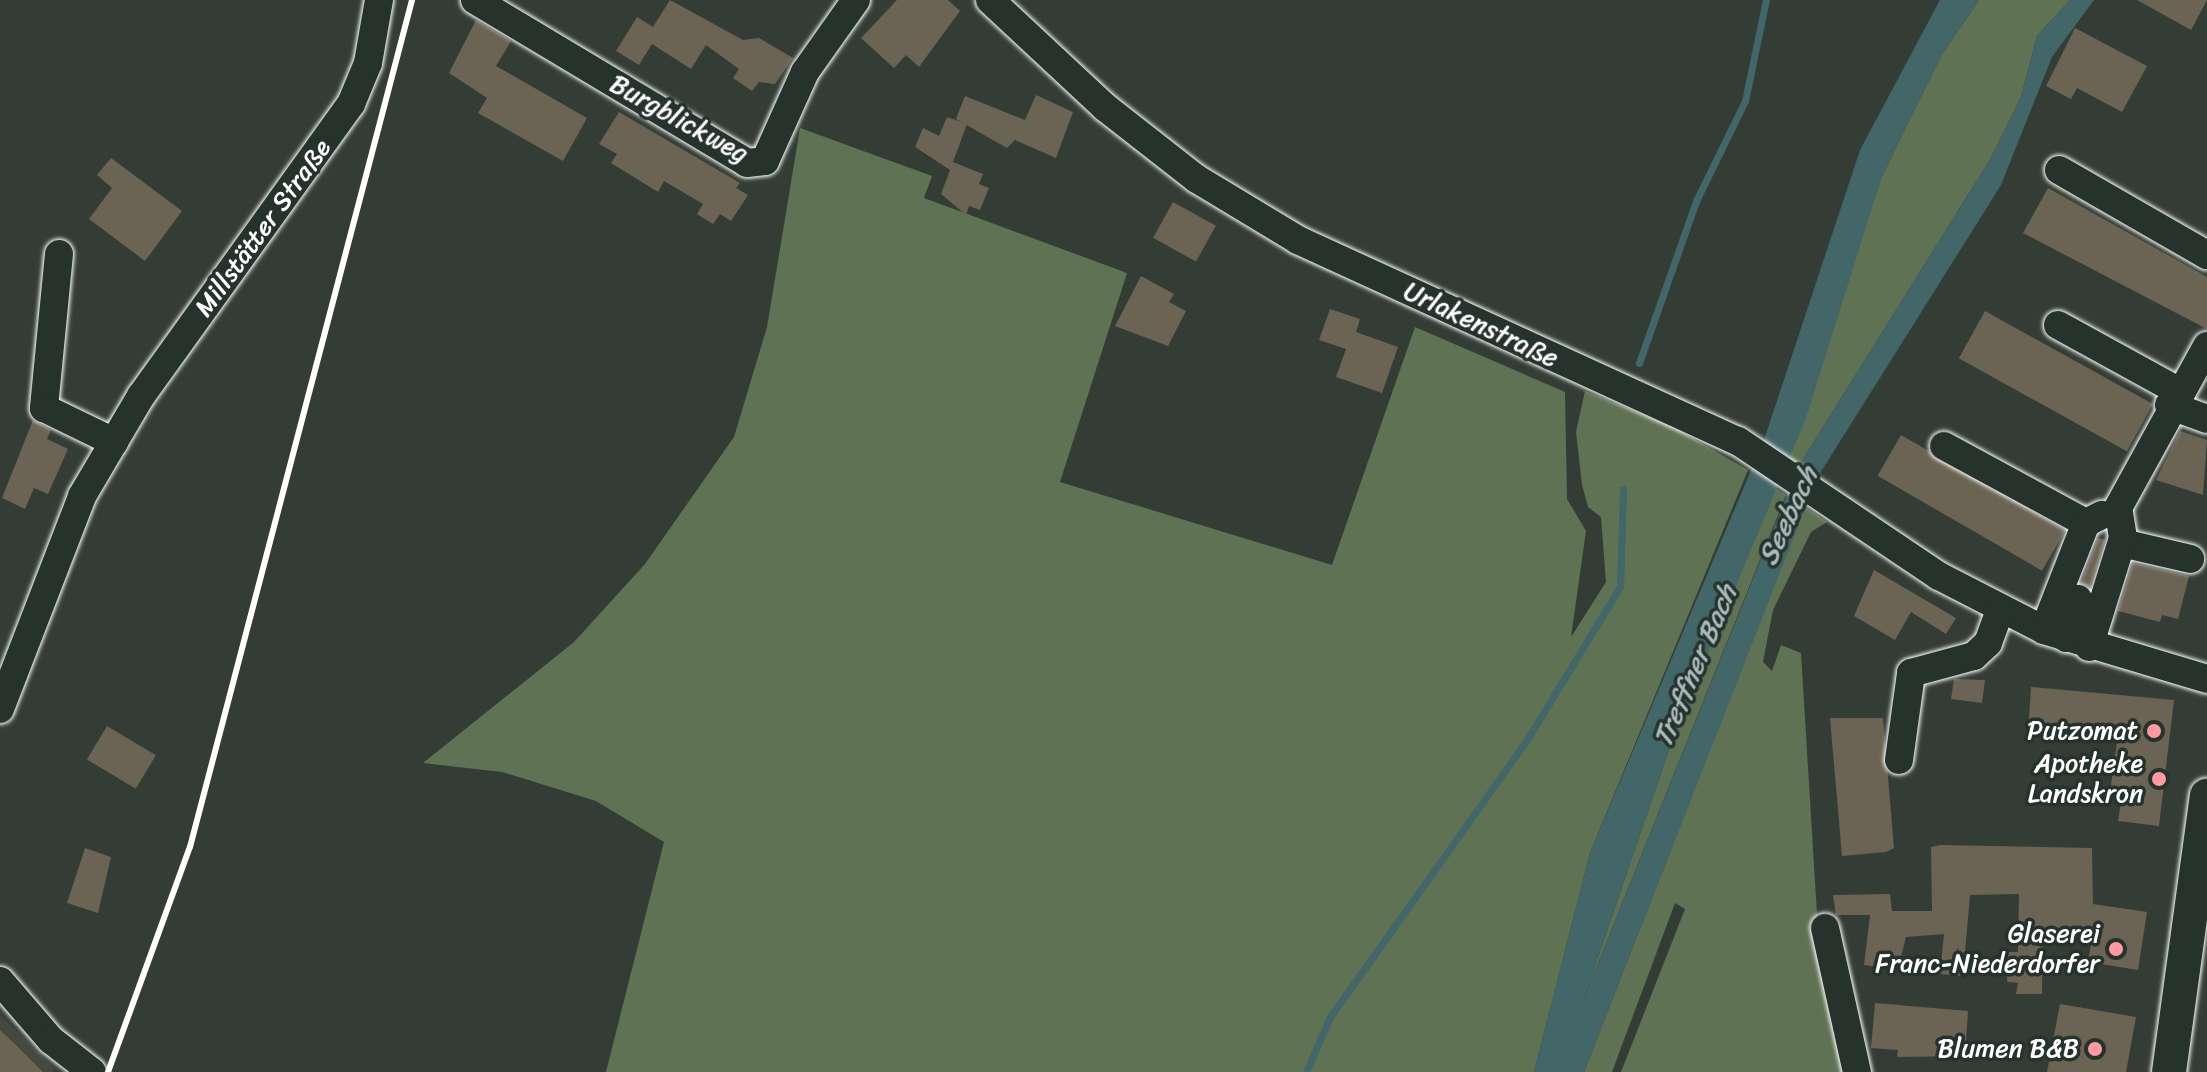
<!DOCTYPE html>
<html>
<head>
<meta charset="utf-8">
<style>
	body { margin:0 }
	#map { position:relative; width:2207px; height:1072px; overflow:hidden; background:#343d35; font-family:Sriracha,sans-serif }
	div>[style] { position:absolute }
	.built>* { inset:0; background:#44483e }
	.green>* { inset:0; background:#5f7254 }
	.water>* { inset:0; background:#436669 }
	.stream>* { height:7px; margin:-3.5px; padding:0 3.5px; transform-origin:3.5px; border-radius:3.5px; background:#436669 }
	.building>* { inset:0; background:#6b6353; transform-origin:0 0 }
	.roads { filter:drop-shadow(0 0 2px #fff) drop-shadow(0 0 2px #fff) }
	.minor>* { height:28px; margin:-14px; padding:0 14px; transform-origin:14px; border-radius:14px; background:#26332d }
	.major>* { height:34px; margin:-17px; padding:0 17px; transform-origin:17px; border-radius:17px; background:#26332d }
	.rail>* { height:6px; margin:-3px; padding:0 3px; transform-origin:3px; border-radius:3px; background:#fff }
	.dots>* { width:22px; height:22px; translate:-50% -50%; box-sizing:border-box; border:4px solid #26332d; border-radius:50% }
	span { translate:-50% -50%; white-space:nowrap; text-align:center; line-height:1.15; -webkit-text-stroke:7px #26332d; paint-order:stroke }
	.street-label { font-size:26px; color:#fff }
	.poi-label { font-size:26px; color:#fff }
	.right { translate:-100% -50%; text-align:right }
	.water-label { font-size:28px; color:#aababc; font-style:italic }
</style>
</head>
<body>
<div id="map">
	<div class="built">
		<div style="clip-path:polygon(0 1015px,54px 1068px,53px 1072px,0 1072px)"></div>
	</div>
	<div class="green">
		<div style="clip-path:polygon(1979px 0,2070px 0,2037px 36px,2021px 97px,1991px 158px,1798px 467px,1788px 460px,1882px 176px,1941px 56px)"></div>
		<div style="clip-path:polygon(800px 128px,932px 176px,924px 198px,1127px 273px,1060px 482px,1332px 565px,1415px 327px,1565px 392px,1567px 499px,1586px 531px,1571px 637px,1606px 582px,1601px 517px,1588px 507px,1582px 485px,1576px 432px,1585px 391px,1671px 426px,1748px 470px,1590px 853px,1534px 1072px,606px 1072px,664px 842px,596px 801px,502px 772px,423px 763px,574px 642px,645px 564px,734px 437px,767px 327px)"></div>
		<div style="clip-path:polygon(1775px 488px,1786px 495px,1584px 998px,1675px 732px)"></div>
		<div style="clip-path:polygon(1805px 507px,1827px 522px,1811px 532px,1773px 610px,1763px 662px,1772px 671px,1781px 645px,1801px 653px,1817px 914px,1846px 1072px,1621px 1072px,1685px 909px,1675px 903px,1612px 1072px,1584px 1072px)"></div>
	</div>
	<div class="water">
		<div style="clip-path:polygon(1940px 0,1979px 0,1941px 56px,1882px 176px,1806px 418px,1675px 732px,1584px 998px,1798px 467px,1991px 158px,2021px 97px,2037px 36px,2070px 0,2094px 0,2052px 57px,2001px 185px,1817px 478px,1584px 1072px,1534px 1072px,1590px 853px,1765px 437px,1860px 150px)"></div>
	</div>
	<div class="stream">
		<div style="left:1639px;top:363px;width:172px;rotate:-70.6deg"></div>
		<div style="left:1696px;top:201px;width:111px;rotate:-63.9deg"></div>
		<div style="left:1745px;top:101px;width:103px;rotate:-78.3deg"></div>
		<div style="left:1306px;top:1072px;width:60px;rotate:-66.4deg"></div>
		<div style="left:1330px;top:1017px;width:336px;rotate:-54.6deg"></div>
		<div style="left:1525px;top:743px;width:183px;rotate:-58.7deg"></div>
		<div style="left:1620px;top:587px;width:98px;rotate:-88.2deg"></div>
	</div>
	<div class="building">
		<div style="clip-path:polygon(670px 0,743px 40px,759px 38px,793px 58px,775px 84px,759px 82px,752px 91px,733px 78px,739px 69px,706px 45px,691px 69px,652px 44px,639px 65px,616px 51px,637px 17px,653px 27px)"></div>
		<div style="clip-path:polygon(897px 0,948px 0,960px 11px,919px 67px,906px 55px,894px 68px,861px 38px)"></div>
		<div style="clip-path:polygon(2137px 0,2207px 0,2191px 30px)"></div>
		<div style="clip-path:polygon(476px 20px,511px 41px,496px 66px,587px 118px,563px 161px,478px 113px,487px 98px,449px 73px)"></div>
		<div style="clip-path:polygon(2075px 28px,2147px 66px,2122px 112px,2077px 88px,2071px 99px,2046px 86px)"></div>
		<div style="clip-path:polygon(1036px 95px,1073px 112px,1056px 158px,1015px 140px,1007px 148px,956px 119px,965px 96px,1025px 120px)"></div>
		<div style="clip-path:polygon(619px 112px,740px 183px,736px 188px,748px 195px,731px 221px,720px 214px,713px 224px,697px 214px,703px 204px,664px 181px,658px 192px,611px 163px,617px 154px,599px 144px)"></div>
		<div style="clip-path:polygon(947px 117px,967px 124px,953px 162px,983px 174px,979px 184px,989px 188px,980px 210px,969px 206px,966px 215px,941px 194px,950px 170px,915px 147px,923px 128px,939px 136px)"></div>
		<div style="clip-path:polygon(111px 158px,182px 211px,145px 261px,89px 219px,112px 188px,97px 175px)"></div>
		<div style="clip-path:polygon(2048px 188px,2207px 277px,2207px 329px,2023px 233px)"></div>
		<div style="left:1173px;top:202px;width:49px;height:41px;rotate:29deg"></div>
		<div style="clip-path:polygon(1141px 276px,1174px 294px,1169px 302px,1186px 311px,1168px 346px,1115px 326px)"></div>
		<div style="clip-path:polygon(1330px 309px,1360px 319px,1356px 332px,1398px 347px,1382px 393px,1336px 377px,1346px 349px,1319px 340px)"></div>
		<div style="left:1985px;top:311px;width:192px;height:54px;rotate:29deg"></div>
		<div style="clip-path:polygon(33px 420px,51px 430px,47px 439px,68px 449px,48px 494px,34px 488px,25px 509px,2px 498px)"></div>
		<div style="clip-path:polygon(2180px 431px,2207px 440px,2203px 495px,2156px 480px)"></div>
		<div style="left:1901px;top:435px;width:190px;height:47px;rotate:30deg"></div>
		<div style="clip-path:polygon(2098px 538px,2105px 540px,2090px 587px,2081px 583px)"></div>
		<div style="clip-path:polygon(2133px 563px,2189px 576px,2178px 619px,2162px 615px,2160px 622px,2118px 611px)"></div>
		<div style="clip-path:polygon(1874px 570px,1956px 618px,1946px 634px,1911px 612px,1895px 640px,1854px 616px)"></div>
		<div style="clip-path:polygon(1954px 679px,1985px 680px,1982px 703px,1951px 699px)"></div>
		<div style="clip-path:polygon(2031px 687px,2174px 700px,2159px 826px,2118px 821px,2122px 794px,2110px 792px,2117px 742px,2028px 734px)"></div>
		<div style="clip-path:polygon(1830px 718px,1883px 718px,1894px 848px,1886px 852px,1842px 856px)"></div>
		<div style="left:107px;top:726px;width:57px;height:39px;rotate:31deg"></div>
		<div style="clip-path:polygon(1940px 845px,2092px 848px,2093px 904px,2147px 912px,2138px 970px,2088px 962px,2092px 937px,2043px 936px,2042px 994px,2016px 994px,2018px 983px,2007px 982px,2008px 952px,2018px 952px,2019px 894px,1970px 895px,1963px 976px,1940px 974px,1944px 934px,1906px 937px,1898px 969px,1864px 965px,1870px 915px,1836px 915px,1833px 895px,1890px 894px,1892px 911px,1932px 911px,1931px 847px)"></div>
		<div style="clip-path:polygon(85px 848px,111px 857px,98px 913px,67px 903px)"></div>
		<div style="clip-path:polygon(1875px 1003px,1968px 1011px,1965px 1056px,1897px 1057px,1898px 1050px,1871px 1048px)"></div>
		<div style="clip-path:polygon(2060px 1004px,2136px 1017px,2126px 1072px,2047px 1072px)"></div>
		<div style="clip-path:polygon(0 1030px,17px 1046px,43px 1072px,0 1072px)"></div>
	</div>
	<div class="roads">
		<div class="minor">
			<div style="left:475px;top:0;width:317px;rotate:30.9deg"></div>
			<div style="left:747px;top:163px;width:18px;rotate:-6deg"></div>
			<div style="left:765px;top:161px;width:98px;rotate:-65.8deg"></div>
			<div style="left:805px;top:72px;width:88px;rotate:-54.7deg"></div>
			<div style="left:990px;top:0;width:158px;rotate:43deg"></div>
			<div style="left:1106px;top:108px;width:115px;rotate:38deg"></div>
			<div style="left:1197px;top:179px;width:118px;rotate:31.1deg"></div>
			<div style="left:1298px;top:240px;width:484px;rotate:24.6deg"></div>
			<div style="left:1738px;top:441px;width:242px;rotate:33.9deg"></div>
			<div style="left:1939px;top:576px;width:118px;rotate:27.2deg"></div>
			<div style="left:2044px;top:630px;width:170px;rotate:16.7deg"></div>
			<div style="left:2059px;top:170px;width:171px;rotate:29.9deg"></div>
			<div style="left:59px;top:254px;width:155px;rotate:95.6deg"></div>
			<div style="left:44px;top:408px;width:78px;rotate:25.9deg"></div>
			<div style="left:2058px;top:325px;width:135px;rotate:28.8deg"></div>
			<div style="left:2169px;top:405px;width:40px;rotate:20.2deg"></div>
			<div style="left:1944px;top:446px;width:162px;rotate:28.5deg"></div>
			<div style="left:2122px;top:543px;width:70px;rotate:13.2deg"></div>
			<div style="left:2044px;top:630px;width:115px;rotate:-68.6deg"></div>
			<div style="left:2086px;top:523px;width:18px;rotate:-27deg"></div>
			<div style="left:2066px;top:638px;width:41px;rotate:-72.9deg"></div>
			<div style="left:2089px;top:647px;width:114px;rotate:-72.7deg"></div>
			<div style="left:2123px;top:538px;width:30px;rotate:-99deg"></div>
			<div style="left:2118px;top:508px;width:185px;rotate:-61.2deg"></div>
			<div style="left:0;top:709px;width:228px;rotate:-68.9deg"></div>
			<div style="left:82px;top:496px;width:116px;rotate:-59.5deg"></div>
			<div style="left:141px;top:396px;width:360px;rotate:-54.3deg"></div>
			<div style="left:351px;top:104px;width:44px;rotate:-67.5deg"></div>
			<div style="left:368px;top:63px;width:64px;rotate:-80.1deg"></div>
			<div style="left:1899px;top:760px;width:88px;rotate:-82.1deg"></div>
			<div style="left:1911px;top:673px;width:65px;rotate:-15.1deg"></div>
			<div style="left:1974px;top:656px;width:19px;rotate:-43deg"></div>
			<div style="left:1988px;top:643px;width:37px;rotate:-70deg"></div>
			<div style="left:1825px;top:928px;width:148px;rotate:77.5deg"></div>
			<div style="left:0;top:981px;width:78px;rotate:49.2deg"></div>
			<div style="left:51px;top:1040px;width:52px;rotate:38deg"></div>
		</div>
		<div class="major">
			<div style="left:2169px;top:1072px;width:279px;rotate:-82.2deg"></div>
		</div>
	</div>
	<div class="rail">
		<div style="left:108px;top:1072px;width:239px;rotate:-70deg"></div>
		<div style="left:190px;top:847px;width:876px;rotate:-75.31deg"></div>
	</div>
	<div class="dots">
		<div style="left:2154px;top:731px;background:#ff9aa2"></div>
		<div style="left:2159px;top:779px;background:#ff9aa2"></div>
		<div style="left:2116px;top:949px;background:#ff9aa2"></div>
		<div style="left:2095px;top:1049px;background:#ff9aa2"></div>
	</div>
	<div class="street-label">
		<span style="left:679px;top:119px;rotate:29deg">Burgblickweg</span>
		<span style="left:263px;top:228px;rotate:-54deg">Millstätter Straße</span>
		<span style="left:1481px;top:325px;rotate:25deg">Urlakenstraße</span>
	</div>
	<div class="poi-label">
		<span class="right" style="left:2138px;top:731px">Putzomat</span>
		<span class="right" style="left:2143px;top:779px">Apotheke<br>Landskron</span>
		<span class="right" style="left:2100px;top:949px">Glaserei<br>Franc-Niederdorfer</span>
		<span class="right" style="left:2079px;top:1049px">Blumen B&amp;B</span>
	</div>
	<div class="water-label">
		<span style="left:1788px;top:516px;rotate:-65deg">Seebach</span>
		<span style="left:1695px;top:666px;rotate:-67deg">Treffner Bach</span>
	</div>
</div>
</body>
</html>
